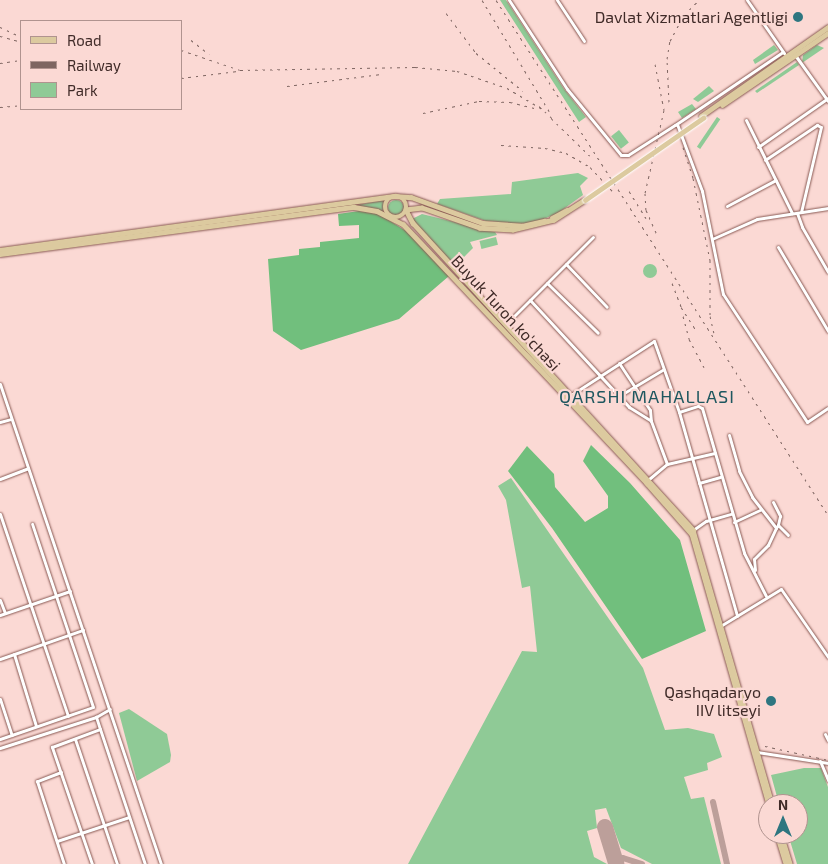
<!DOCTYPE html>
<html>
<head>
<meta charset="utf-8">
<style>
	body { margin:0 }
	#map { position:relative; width:828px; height:864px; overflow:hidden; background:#fbd9d4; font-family:"Exo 2",sans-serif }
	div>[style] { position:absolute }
	.green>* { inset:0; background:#8fca96; transform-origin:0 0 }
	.round { border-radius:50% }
	.forest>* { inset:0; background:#71bf7d }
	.taxiway>* { height:6px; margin:-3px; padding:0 3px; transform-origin:3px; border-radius:3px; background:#bc9f9a }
	.runway>* { height:16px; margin:-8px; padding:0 8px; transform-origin:8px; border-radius:8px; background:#bc9f9a }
	.roads { filter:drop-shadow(0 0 1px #8a5a54) drop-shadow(0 0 1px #8a5a54) }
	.minor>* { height:3px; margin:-1.5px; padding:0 1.5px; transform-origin:1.5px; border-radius:1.5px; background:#fff }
	.major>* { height:4.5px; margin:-2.25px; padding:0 2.25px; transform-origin:2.25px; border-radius:2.25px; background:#dcca9f }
	.major>.ring { margin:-2.25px; padding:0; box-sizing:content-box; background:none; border:4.5px solid #dcca9f; border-radius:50% }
	.rail>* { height:1px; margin-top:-0.5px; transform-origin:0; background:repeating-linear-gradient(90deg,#7e6561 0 2.5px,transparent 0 7.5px) }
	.bridges { filter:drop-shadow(0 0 1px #fff) drop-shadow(0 0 1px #fff) }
	.major-bridge>* { height:4.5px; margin:-2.25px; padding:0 2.25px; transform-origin:2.25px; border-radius:2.25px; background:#dcca9f }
	.dots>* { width:14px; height:14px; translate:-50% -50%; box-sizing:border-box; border:2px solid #fbd9d4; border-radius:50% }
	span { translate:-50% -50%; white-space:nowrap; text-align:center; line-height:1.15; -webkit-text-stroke:4.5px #fbd9d4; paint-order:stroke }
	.poi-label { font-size:16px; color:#402b28 }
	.right { translate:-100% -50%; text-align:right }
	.street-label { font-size:16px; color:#402b28 }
	.neighbourhood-label { font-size:18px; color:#1e575f; letter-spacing:1px }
	.legend { position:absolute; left:20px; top:20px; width:162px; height:90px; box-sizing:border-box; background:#fbd9d4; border:1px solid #b0938f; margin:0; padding:6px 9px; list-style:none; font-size:15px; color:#402b28 }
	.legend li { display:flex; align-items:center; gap:10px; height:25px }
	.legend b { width:25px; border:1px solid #b0938f }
	.north { position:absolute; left:758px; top:794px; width:50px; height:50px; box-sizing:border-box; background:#fbd9d4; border:1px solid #b0938f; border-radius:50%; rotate:0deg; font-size:14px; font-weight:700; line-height:20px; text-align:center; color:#402b28 }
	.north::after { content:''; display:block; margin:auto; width:18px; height:22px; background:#2e7680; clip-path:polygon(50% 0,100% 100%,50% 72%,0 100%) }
</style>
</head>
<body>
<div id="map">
	<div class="green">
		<div style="clip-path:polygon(500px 0,506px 0,564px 89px,586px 117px,579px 122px)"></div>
		<div style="clip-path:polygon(774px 45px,778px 50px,755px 64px,753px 60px)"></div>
		<div style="clip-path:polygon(817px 45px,824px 48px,802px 63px,803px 55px)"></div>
		<div style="clip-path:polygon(797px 62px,799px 65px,757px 93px,755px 91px)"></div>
		<div style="clip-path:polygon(709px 86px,714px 91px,698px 102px,693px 99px)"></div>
		<div style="clip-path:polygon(692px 104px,696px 109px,682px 118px,678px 112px)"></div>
		<div style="left:717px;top:117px;width:4px;height:36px;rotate:34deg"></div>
		<div style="left:619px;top:130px;width:16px;height:10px;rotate:52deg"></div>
		<div style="clip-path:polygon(578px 173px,588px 178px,580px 186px,583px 195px,558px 213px,539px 221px,521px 224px,486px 221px,437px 204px,440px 199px,511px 194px,512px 182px)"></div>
		<div class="round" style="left:388px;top:200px;width:16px;height:16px"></div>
		<div style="clip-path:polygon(384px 200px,383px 212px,357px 205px)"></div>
		<div style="clip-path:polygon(422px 214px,495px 232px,497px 235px,470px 242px,473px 248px,455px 266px,412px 219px)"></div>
		<div style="left:496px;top:237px;width:8px;height:17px;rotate:76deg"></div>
		<div class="round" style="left:643px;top:264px;width:14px;height:14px"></div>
		<div style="clip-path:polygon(511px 478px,643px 668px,665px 730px,688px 728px,714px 734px,722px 757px,707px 763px,708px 770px,684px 777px,691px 799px,704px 797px,721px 864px,652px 864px,621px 848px,606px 808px,595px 810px,597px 828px,587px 831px,594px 857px,607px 864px,408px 864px,522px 651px,537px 652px,530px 586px,522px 588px,506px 500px,498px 486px)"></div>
		<div style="clip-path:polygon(129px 709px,167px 734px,171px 755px,170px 762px,137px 781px,119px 713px)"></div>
		<div style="clip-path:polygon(804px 768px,821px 768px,828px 787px,828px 864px,797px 864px,788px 834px,798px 834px,798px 804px,779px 804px,771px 775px)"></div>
	</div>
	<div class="forest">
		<div style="clip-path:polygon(359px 211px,379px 214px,406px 231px,449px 276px,399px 319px,301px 350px,273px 331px,268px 259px,299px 255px,299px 249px,320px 247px,320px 242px,359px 238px,359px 225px,339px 226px,338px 214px)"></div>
		<div style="clip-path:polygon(591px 445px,630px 483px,680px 540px,706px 631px,642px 659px,552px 528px,508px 471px,527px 446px,554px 474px,555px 487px,585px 522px,608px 508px,608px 496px,583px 461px)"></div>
	</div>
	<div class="taxiway">
		<div style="left:713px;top:802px;width:64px;rotate:77.3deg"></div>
		<div style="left:619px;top:864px;width:7px;rotate:-56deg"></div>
		<div style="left:623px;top:858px;width:20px;rotate:18deg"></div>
	</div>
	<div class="runway">
		<div style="left:605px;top:827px;width:39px;rotate:73deg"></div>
	</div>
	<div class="roads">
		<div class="minor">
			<div style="left:509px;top:0;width:106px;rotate:56.9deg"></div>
			<div style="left:567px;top:89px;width:85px;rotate:50.7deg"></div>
			<div style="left:621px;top:155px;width:7px"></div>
			<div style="left:628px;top:155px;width:56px;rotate:-32.6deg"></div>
			<div style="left:675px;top:125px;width:130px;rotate:-34.1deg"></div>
			<div style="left:557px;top:0;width:49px;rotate:56.6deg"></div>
			<div style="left:747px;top:0;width:65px;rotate:55.1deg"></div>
			<div style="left:795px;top:55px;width:57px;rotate:54.3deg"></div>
			<div style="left:746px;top:120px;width:104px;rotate:63.7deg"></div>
			<div style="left:677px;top:124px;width:72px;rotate:69.5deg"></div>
			<div style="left:702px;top:191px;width:105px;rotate:78.5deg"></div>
			<div style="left:723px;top:294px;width:153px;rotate:56.7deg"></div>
			<div style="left:807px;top:422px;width:25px;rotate:-34deg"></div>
			<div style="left:758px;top:147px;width:85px;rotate:-35deg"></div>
			<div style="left:765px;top:160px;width:63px;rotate:-33.9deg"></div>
			<div style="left:817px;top:125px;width:4px;rotate:27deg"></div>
			<div style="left:821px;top:127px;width:87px;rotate:103.2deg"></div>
			<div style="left:727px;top:206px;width:55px;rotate:-28deg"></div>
			<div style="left:797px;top:213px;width:15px;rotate:70deg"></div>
			<div style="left:802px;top:227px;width:52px;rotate:60deg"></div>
			<div style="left:712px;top:239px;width:49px;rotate:-24deg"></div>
			<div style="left:757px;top:219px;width:72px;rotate:-8.8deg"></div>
			<div style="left:778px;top:247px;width:98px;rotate:59.2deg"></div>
			<div style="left:566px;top:264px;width:59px;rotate:46.4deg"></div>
			<div style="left:547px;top:283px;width:71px;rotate:44.4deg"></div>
			<div style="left:530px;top:300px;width:146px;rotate:47.2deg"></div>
			<div style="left:629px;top:407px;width:26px;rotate:32deg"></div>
			<div style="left:506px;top:324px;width:123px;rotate:-45deg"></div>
			<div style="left:619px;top:363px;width:56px;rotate:56.6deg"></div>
			<div style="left:650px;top:410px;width:11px;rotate:85deg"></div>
			<div style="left:651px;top:421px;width:46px;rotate:69.6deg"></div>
			<div style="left:0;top:384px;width:506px;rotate:71.46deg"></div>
			<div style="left:571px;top:395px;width:99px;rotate:-33deg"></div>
			<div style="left:654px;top:341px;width:75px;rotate:70.6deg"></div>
			<div style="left:679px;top:412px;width:212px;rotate:74.1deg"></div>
			<div style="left:619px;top:396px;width:52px;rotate:-31deg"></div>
			<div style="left:679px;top:412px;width:20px;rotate:-18deg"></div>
			<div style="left:698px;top:406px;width:4px;rotate:27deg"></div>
			<div style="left:702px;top:408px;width:151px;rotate:73.8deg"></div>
			<div style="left:744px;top:553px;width:48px;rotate:62.9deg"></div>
			<div style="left:0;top:422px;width:11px;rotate:-15deg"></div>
			<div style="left:729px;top:435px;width:37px;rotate:74deg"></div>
			<div style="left:739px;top:471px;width:29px;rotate:63deg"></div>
			<div style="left:752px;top:497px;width:39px;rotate:52deg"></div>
			<div style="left:776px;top:528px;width:4px;rotate:-56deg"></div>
			<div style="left:778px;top:525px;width:14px;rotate:45deg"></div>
			<div style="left:0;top:479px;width:30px;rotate:-21deg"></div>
			<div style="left:649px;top:479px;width:23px;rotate:-40deg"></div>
			<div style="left:667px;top:464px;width:49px;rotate:-12.9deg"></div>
			<div style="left:699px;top:483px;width:22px;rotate:-16deg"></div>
			<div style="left:773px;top:502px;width:16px;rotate:63deg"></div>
			<div style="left:780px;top:516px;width:9px;rotate:103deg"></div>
			<div style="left:0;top:514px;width:213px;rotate:71.4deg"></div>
			<div style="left:734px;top:522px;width:29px;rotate:-25deg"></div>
			<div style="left:693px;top:530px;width:16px;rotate:-35deg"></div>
			<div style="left:706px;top:521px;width:26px;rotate:-16deg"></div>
			<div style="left:755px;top:570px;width:11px;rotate:-95deg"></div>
			<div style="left:754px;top:559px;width:20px;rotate:-45deg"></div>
			<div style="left:768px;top:545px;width:19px;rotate:-65deg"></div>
			<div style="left:0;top:600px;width:14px;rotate:69deg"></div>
			<div style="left:0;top:615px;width:74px;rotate:-18.9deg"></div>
			<div style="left:722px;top:625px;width:69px;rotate:-31.4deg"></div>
			<div style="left:781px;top:589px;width:83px;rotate:55.3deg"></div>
			<div style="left:14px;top:654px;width:75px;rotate:73deg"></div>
			<div style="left:0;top:659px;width:88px;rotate:-19.3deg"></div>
			<div style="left:0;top:699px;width:38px;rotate:72deg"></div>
			<div style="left:100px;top:729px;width:142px;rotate:71.6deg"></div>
			<div style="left:825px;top:734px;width:7px;rotate:63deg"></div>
			<div style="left:0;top:739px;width:98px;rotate:-19deg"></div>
			<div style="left:93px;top:707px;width:193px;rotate:-108.4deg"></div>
			<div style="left:75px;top:739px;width:132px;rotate:71.4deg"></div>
			<div style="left:0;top:748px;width:101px;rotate:-17.9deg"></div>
			<div style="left:96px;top:717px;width:16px;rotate:-30deg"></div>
			<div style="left:757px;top:752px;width:72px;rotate:8.8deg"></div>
			<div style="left:820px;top:761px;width:21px;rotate:67deg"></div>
			<div style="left:61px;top:772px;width:26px;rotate:159deg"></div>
			<div style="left:37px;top:781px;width:87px;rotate:72deg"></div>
			<div style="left:57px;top:841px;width:76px;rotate:-18.4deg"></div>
			<div style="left:92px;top:864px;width:124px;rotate:-108.9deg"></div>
			<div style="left:52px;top:747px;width:51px;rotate:-20.6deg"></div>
			<div style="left:100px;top:729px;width:13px;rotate:-108deg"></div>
		</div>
		<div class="major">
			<div style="left:722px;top:105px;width:128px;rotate:-34.2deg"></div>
			<div style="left:701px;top:116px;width:155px;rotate:-35deg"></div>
			<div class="ring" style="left:385px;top:196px;width:17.5px;height:17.5px"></div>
			<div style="left:585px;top:200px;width:37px;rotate:147deg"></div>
			<div style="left:554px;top:220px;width:42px;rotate:166.3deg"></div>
			<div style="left:513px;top:230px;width:33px;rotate:-177deg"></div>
			<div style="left:480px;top:228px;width:61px;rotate:-161deg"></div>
			<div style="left:422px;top:208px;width:16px;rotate:173deg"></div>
			<div style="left:406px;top:210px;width:15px;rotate:62deg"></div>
			<div style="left:413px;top:223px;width:416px;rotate:47.6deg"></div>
			<div style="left:693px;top:530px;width:285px;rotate:73.9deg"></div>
			<div style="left:552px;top:218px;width:17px;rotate:-28deg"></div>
			<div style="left:0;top:250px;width:399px;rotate:-7.8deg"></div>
			<div style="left:395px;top:196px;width:16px;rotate:4deg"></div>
			<div style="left:411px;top:197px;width:77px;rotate:19.9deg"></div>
			<div style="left:483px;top:223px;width:39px;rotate:4deg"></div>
			<div style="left:522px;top:226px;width:23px;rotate:-13deg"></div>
			<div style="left:0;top:254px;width:357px;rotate:-7.6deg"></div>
			<div style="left:354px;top:207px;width:23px;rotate:10deg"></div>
			<div style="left:377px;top:211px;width:29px;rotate:27deg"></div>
			<div style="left:403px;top:224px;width:356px;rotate:46.7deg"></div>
			<div style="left:647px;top:483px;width:68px;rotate:48.6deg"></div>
			<div style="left:692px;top:534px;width:281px;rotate:74.1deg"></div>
			<div style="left:777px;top:834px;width:31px;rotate:73deg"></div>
			<div style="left:781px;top:834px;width:31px;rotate:73deg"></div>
		</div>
	</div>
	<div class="rail">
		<div style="left:482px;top:0;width:130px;rotate:58.9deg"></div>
		<div style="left:496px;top:0;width:613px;rotate:57.19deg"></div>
		<div style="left:446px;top:13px;width:50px;rotate:53.1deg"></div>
		<div style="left:476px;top:53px;width:60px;rotate:39deg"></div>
		<div style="left:0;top:27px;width:23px;rotate:25deg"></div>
		<div style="left:0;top:36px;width:20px;rotate:15deg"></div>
		<div style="left:191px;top:40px;width:23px;rotate:38deg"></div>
		<div style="left:181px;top:50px;width:62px;rotate:18.7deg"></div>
		<div style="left:240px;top:70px;width:175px;rotate:-1deg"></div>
		<div style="left:415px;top:67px;width:42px;rotate:5.4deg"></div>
		<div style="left:457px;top:71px;width:53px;rotate:18.8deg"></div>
		<div style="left:507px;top:88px;width:43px;rotate:30.7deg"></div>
		<div style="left:0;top:63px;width:21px;rotate:-8deg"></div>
		<div style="left:655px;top:64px;width:47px;rotate:78.9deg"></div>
		<div style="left:664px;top:110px;width:85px;rotate:102.9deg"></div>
		<div style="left:645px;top:193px;width:17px;rotate:87deg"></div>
		<div style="left:646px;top:210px;width:30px;rotate:66deg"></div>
		<div style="left:181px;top:78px;width:57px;rotate:-7deg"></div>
		<div style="left:287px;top:86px;width:95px;rotate:-7.3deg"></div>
		<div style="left:669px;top:102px;width:43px;rotate:-92.7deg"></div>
		<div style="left:667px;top:59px;width:18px;rotate:-81deg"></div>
		<div style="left:670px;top:41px;width:30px;rotate:-62deg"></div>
		<div style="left:684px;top:15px;width:21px;rotate:-45deg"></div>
		<div style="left:539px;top:106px;width:22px;rotate:43deg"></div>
		<div style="left:0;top:107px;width:21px;rotate:-5deg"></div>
		<div style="left:423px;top:113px;width:57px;rotate:-12.1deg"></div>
		<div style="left:479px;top:101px;width:31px;rotate:2deg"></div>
		<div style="left:510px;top:102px;width:25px;rotate:14deg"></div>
		<div style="left:551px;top:118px;width:54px;rotate:44.3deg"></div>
		<div style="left:501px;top:145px;width:44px;rotate:3.9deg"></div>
		<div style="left:545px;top:148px;width:22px;rotate:13deg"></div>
		<div style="left:566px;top:153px;width:28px;rotate:30deg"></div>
		<div style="left:590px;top:167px;width:37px;rotate:47deg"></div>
		<div style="left:683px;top:147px;width:33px;rotate:72deg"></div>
		<div style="left:693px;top:178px;width:84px;rotate:78.3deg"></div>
		<div style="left:710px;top:260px;width:56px;rotate:90deg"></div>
		<div style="left:710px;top:316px;width:17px;rotate:77deg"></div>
		<div style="left:629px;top:191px;width:32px;rotate:58deg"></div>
		<div style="left:672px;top:283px;width:26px;rotate:69deg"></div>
		<div style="left:681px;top:307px;width:30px;rotate:57deg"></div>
		<div style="left:683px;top:316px;width:24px;rotate:75deg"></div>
		<div style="left:689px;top:339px;width:32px;rotate:62deg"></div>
		<div style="left:765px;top:746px;width:65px;rotate:12.5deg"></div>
	</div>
	<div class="bridges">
		<div class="major-bridge">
			<div style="left:585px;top:200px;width:144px;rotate:-34.8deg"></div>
		</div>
	</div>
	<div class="dots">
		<div style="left:798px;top:17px;background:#2e7680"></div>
		<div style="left:771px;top:701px;background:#2e7680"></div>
	</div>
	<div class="poi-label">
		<span class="right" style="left:788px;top:17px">Davlat Xizmatlari Agentligi</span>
		<span class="right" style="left:761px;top:701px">Qashqadaryo<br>IIV litseyi</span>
	</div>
	<div class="street-label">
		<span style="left:506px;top:313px;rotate:47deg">Buyuk Turon ko'chasi</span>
	</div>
	<div class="neighbourhood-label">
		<span style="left:647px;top:396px">QARSHI MAHALLASI</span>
	</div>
	<ul class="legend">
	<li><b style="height:6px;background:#dcca9f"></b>Road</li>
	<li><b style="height:6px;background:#7e6561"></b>Railway</li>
	<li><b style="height:14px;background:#8fca96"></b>Park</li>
	</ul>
	<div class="north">N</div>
</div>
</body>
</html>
